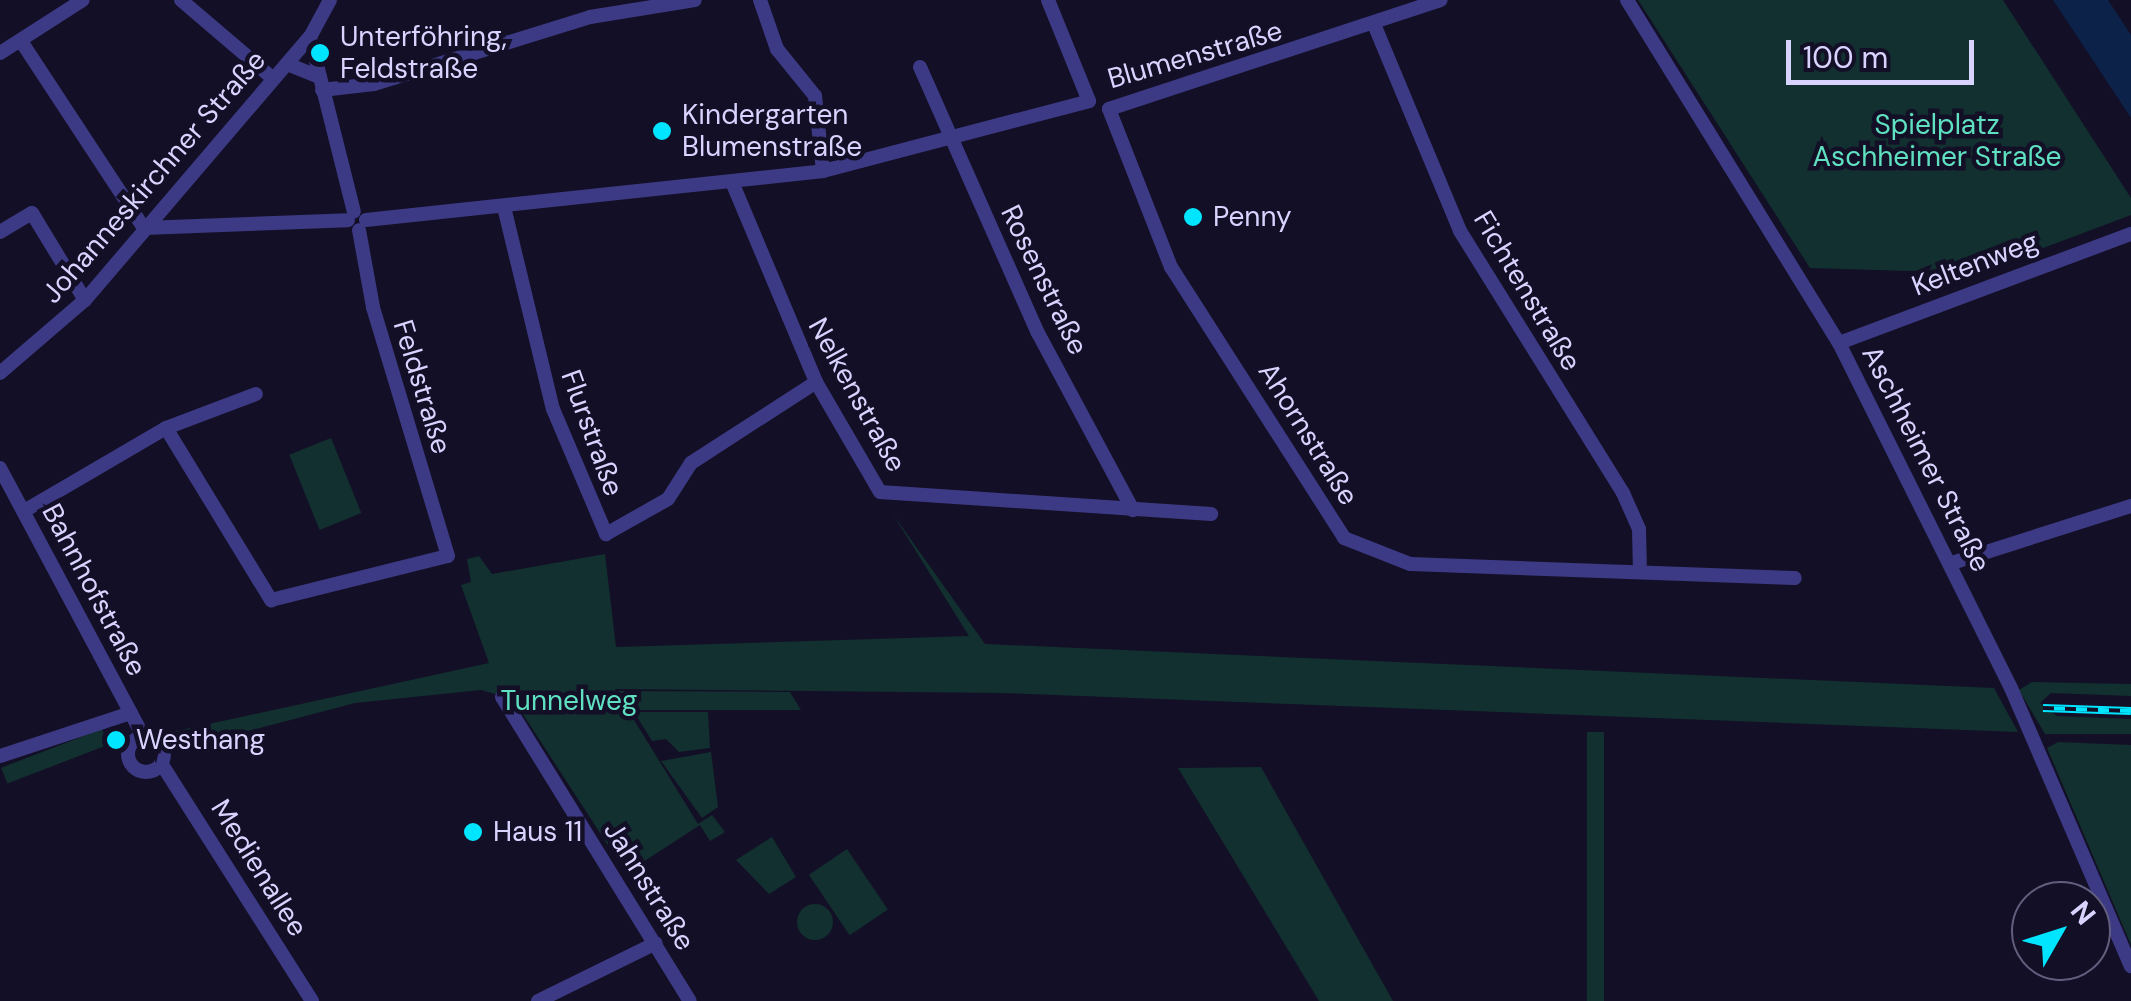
<!DOCTYPE html>
<html>
<head>
<meta charset="utf-8">
<style>
	body { margin:0 }
	#map { position:relative; width:2131px; height:1001px; overflow:hidden; background:#130f26; font-family:"DM Sans",sans-serif }
	div>[style] { position:absolute }
	.green>* { inset:0; background:#12302f; transform-origin:0 0 }
	.round { border-radius:50% }
	.water>* { inset:0; background:#0c2248 }
	.minor>* { height:14px; margin:-7px; padding:0 7px; transform-origin:7px; border-radius:7px; background:#3d3a85 }
	.minor>.ring { margin:-7px; padding:0; box-sizing:content-box; background:none; border:14px solid #3d3a85; border-radius:50% }
	.rail>* { height:8px; margin-top:-4px; transform-origin:0; background:repeating-linear-gradient(90deg,#130f26 0 11px,#00e5ff 0 22px); box-sizing:border-box; border-block:2px solid #00e5ff }
	.dots>* { width:28px; height:28px; translate:-50% -50%; box-sizing:border-box; border:5px solid #130f26; border-radius:50% }
	span { translate:-50% -50%; white-space:nowrap; text-align:center; line-height:1.15; -webkit-text-stroke:9px #130f26; paint-order:stroke }
	.poi-label { font-size:28px; color:#d9d4ff }
	.left { translate:0 -50%; text-align:left }
	.street-label { font-size:28px; color:#d9d4ff }
	.park-label { font-size:28px; color:#5fe0c0 }
	.north { position:absolute; left:2011px; top:881px; width:100px; height:100px; box-sizing:border-box; background:#130f26; border:2px solid #625e7d; border-radius:50%; rotate:51deg; font-size:28px; font-weight:700; line-height:40px; text-align:center; color:#d9d4ff }
	.north::after { content:''; display:block; margin:auto; width:35px; height:45px; background:#00e5ff; clip-path:polygon(50% 0,100% 100%,50% 72%,0 100%) }
	.scale { position:absolute; left:1786px; top:40px; width:188px; height:45px; box-sizing:border-box; border:5px solid #d9d4ff; border-top:0; padding-left:12px; font-size:30px; line-height:35px; white-space:nowrap; color:#d9d4ff; -webkit-text-stroke:8px #130f26; paint-order:stroke }
</style>
</head>
<body>
<div id="map">
	<div class="green">
		<div style="clip-path:polygon(1638px 0,2003px 0,2131px 198px,2131px 215px,1977px 273px,1810px 268px)"></div>
		<div style="left:331px;top:438px;width:81px;height:45px;rotate:68deg"></div>
		<div style="clip-path:polygon(892px 513px,985px 644px,1994px 688px,2018px 732px,1002px 693px,615px 689px,698px 824px,712px 815px,725px 832px,710px 841px,700px 825px,626px 873px,513px 699px,481px 690px,355px 703px,180px 749px,172px 732px,489px 663px,461px 585px,471px 582px,467px 559px,479px 556px,492px 574px,605px 554px,616px 647px,969px 636px)"></div>
		<div style="clip-path:polygon(2032px 682px,2131px 684px,2131px 696px,2051px 693px,2040px 703px,2057px 716px,2131px 719px,2131px 734px,2045px 734px,2019px 690px)"></div>
		<div style="clip-path:polygon(618px 691px,790px 692px,801px 710px,630px 710px)"></div>
		<div style="clip-path:polygon(634px 712px,708px 712px,710px 748px,679px 752px,666px 739px,652px 741px)"></div>
		<div style="left:102px;top:729px;width:17px;height:108px;rotate:69deg"></div>
		<div style="left:1587px;top:732px;width:17px;height:305px"></div>
		<div style="clip-path:polygon(2058px 742px,2131px 745px,2131px 945px,2047px 748px)"></div>
		<div style="clip-path:polygon(711px 752px,718px 807px,702px 818px,661px 761px)"></div>
		<div style="clip-path:polygon(1261px 767px,1393px 1001px,1319px 1001px,1178px 768px)"></div>
		<div style="clip-path:polygon(772px 837px,796px 877px,769px 894px,736px 860px)"></div>
		<div style="left:847px;top:849px;width:73px;height:46px;rotate:56deg"></div>
		<div class="round" style="left:797px;top:904px;width:36px;height:36px"></div>
	</div>
	<div class="water">
		<div style="clip-path:polygon(2053px 0,2108px 0,2131px 35px,2131px 118px)"></div>
	</div>
	<div class="minor">
		<div style="left:181px;top:0;width:117px;rotate:40.5deg"></div>
		<div style="left:760px;top:0;width:52px;rotate:70.9deg"></div>
		<div style="left:777px;top:49px;width:60px;rotate:51deg"></div>
		<div style="left:815px;top:96px;width:75px;rotate:83.9deg"></div>
		<div style="left:1048px;top:0;width:109px;rotate:67.9deg"></div>
		<div style="left:1627px;top:0;width:403px;rotate:58.3deg"></div>
		<div style="left:1839px;top:343px;width:385px;rotate:63.5deg"></div>
		<div style="left:2011px;top:688px;width:303px;rotate:66.7deg"></div>
		<div style="left:1376px;top:29px;width:219px;rotate:67.4deg"></div>
		<div style="left:1460px;top:231px;width:309px;rotate:58.1deg"></div>
		<div style="left:1623px;top:493px;width:39px;rotate:66deg"></div>
		<div style="left:1639px;top:529px;width:43px;rotate:88.7deg"></div>
		<div style="left:310px;top:37px;width:180px;rotate:75.9deg"></div>
		<div style="left:21px;top:41px;width:224px;rotate:56.7deg"></div>
		<div style="left:144px;top:228px;width:204px;rotate:-2.2deg"></div>
		<div style="left:0;top:53px;width:98px;rotate:-32.6deg"></div>
		<div style="left:287px;top:64px;width:31px;rotate:22deg"></div>
		<div style="left:920px;top:67px;width:291px;rotate:66.1deg"></div>
		<div style="left:1038px;top:333px;width:201px;rotate:61.8deg"></div>
		<div style="left:322px;top:90px;width:52px;rotate:-6.6deg"></div>
		<div style="left:374px;top:84px;width:226px;rotate:-17.2deg"></div>
		<div style="left:590px;top:17px;width:106px;rotate:-9.2deg"></div>
		<div style="left:1109px;top:109px;width:170px;rotate:68.6deg"></div>
		<div style="left:1171px;top:267px;width:322px;rotate:57.4deg"></div>
		<div style="left:1344px;top:538px;width:71px;rotate:21.5deg"></div>
		<div style="left:1410px;top:564px;width:385px;rotate:2.1deg"></div>
		<div style="left:1109px;top:109px;width:349px;rotate:-18.2deg"></div>
		<div style="left:732px;top:182px;width:217px;rotate:67.2deg"></div>
		<div style="left:816px;top:382px;width:127px;rotate:59.8deg"></div>
		<div style="left:880px;top:492px;width:332px;rotate:3.8deg"></div>
		<div style="left:504px;top:207px;width:208px;rotate:76.4deg"></div>
		<div style="left:553px;top:409px;width:136px;rotate:67deg"></div>
		<div style="left:606px;top:534px;width:71px;rotate:-29.4deg"></div>
		<div style="left:668px;top:499px;width:43px;rotate:-57.4deg"></div>
		<div style="left:691px;top:463px;width:149px;rotate:-32.9deg"></div>
		<div style="left:366px;top:220px;width:460px;rotate:-6.1deg"></div>
		<div style="left:823px;top:171px;width:275px;rotate:-14.7deg"></div>
		<div style="left:0;top:232px;width:37px;rotate:-31deg"></div>
		<div style="left:32px;top:213px;width:102px;rotate:58.7deg"></div>
		<div style="left:1839px;top:343px;width:312px;rotate:-20.5deg"></div>
		<div style="left:0;top:373px;width:112px;rotate:-40.7deg"></div>
		<div style="left:85px;top:300px;width:346px;rotate:-49.5deg"></div>
		<div style="left:310px;top:37px;width:42px;rotate:-61.6deg"></div>
		<div style="left:166px;top:428px;width:202px;rotate:58.6deg"></div>
		<div style="left:271px;top:600px;width:182px;rotate:-14deg"></div>
		<div style="left:448px;top:556px;width:260px;rotate:-106.8deg"></div>
		<div style="left:373px;top:307px;width:78px;rotate:-100.3deg"></div>
		<div style="left:0;top:468px;width:304px;rotate:61.9deg"></div>
		<div style="left:24px;top:511px;width:164px;rotate:-30.3deg"></div>
		<div style="left:166px;top:428px;width:96px;rotate:-20.7deg"></div>
		<div style="left:1952px;top:563px;width:188px;rotate:-17.7deg"></div>
		<div style="left:502px;top:697px;width:357px;rotate:58.3deg"></div>
		<div class="ring" style="left:128px;top:736px;width:22px;height:22px"></div>
		<div style="left:0;top:756px;width:138px;rotate:-18.2deg"></div>
		<div style="left:161px;top:763px;width:282px;rotate:57.6deg"></div>
		<div style="left:538px;top:1001px;width:131px;rotate:-26.2deg"></div>
	</div>
	<div class="rail">
		<div style="left:2043px;top:708px;width:88px;rotate:2deg"></div>
	</div>
	<div class="dots">
		<div style="left:320px;top:53px;background:#00e5ff"></div>
		<div style="left:662px;top:131px;background:#00e5ff"></div>
		<div style="left:1193px;top:217px;background:#00e5ff"></div>
		<div style="left:116px;top:740px;background:#00e5ff"></div>
		<div style="left:473px;top:832px;background:#00e5ff"></div>
	</div>
	<div class="poi-label">
		<span class="left" style="left:340px;top:53px">Unterföhring,<br>Feldstraße</span>
		<span class="left" style="left:682px;top:131px">Kindergarten<br>Blumenstraße</span>
		<span class="left" style="left:1213px;top:217px">Penny</span>
		<span class="left" style="left:136px;top:740px">Westhang</span>
		<span class="left" style="left:493px;top:832px">Haus 11</span>
	</div>
	<div class="street-label">
		<span style="left:1195px;top:55px;rotate:-16deg">Blumenstraße</span>
		<span style="left:154px;top:177px;rotate:-49deg">Johanneskirchner Straße</span>
		<span style="left:1975px;top:264px;rotate:-21deg">Keltenweg</span>
		<span style="left:1044px;top:280px;rotate:64deg">Rosenstraße</span>
		<span style="left:1527px;top:291px;rotate:59deg">Fichtenstraße</span>
		<span style="left:422px;top:387px;rotate:73deg">Feldstraße</span>
		<span style="left:857px;top:395px;rotate:61deg">Nelkenstraße</span>
		<span style="left:592px;top:433px;rotate:70deg">Flurstraße</span>
		<span style="left:1308px;top:434px;rotate:58deg">Ahornstraße</span>
		<span style="left:1926px;top:459px;rotate:63deg">Aschheimer Straße</span>
		<span style="left:94px;top:590px;rotate:62deg">Bahnhofstraße</span>
		<span style="left:259px;top:868px;rotate:58deg">Medienallee</span>
		<span style="left:649px;top:886px;rotate:58deg">Jahnstraße</span>
	</div>
	<div class="park-label">
		<span style="left:1937px;top:141px">Spielplatz<br>Aschheimer Straße</span>
		<span style="left:569px;top:701px">Tunnelweg</span>
	</div>
	<div class="north">N</div>
	<div class="scale">100 m</div>
</div>
</body>
</html>
